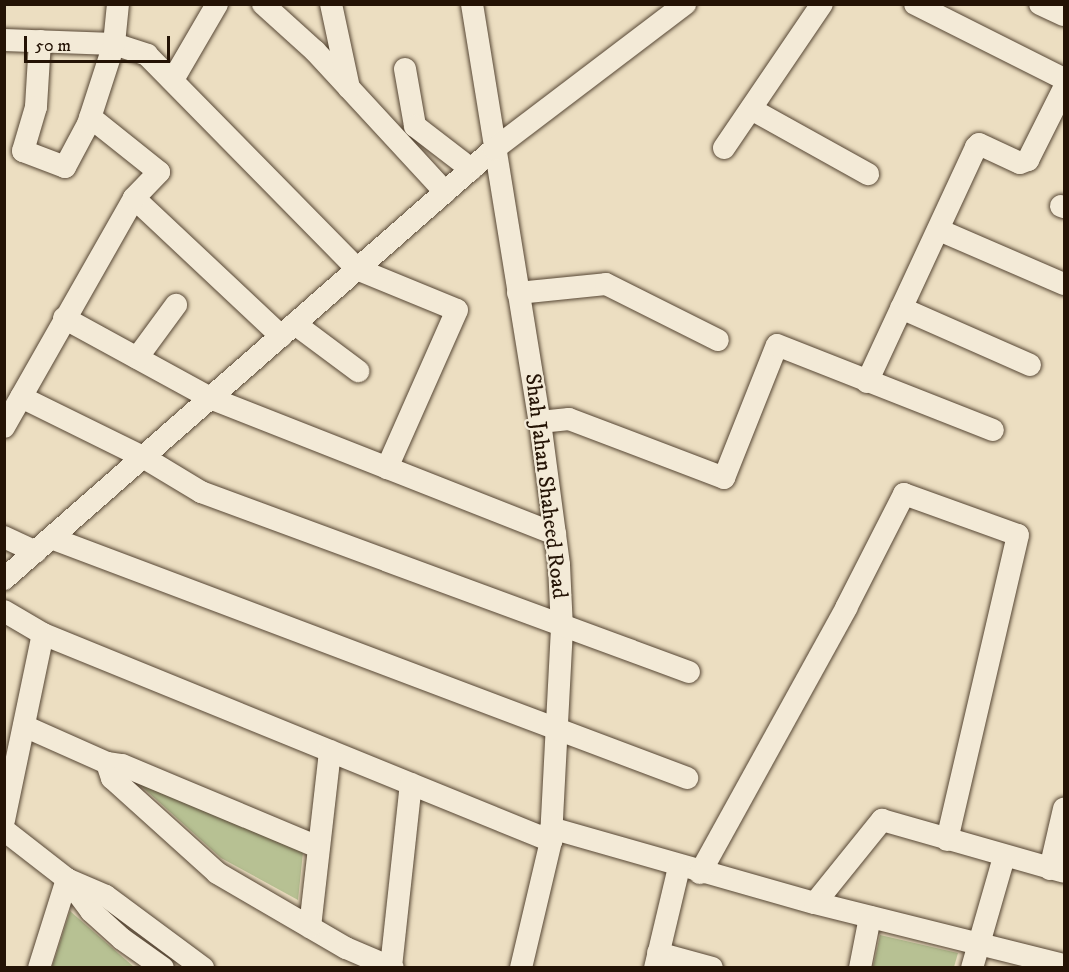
<!DOCTYPE html>
<html>
<head>
<meta charset="utf-8">
<style>
	body { margin:0 }
	#map { position:relative; width:1069px; height:972px; overflow:hidden; background:#ecdec1; font-family:"IM FELL DW Pica",serif }
	div>[style] { position:absolute }
	.green>* { inset:0; background:#b7c193 }
	.roads { filter:drop-shadow(0 0 2px #564634) drop-shadow(0 0 2px #564634) }
	.minor>* { height:22px; margin:-11px; padding:0 11px; transform-origin:11px; border-radius:11px; background:#f3ead7 }
	span { translate:-50% -50%; white-space:nowrap; text-align:center; line-height:1.15; -webkit-text-stroke:4.5px #f3ead7; paint-order:stroke }
	.street-label { font-size:22px; color:#241305 }
	.frame { position:absolute; inset:0; border:6px solid #241305; pointer-events:none }
	.scale { position:absolute; left:24px; top:36px; width:146px; height:27px; box-sizing:border-box; border:3px solid #241305; border-top:0; padding-left:8px; font-size:18px; line-height:21px; white-space:nowrap; color:#241305; -webkit-text-stroke:4px #f3ead7; paint-order:stroke }
</style>
</head>
<body>
<div id="map">
	<div class="green">
		<div style="clip-path:polygon(129px 775px,303px 852px,298px 900px,221px 858px)"></div>
		<div style="clip-path:polygon(70px 911px,134px 967px,52px 967px)"></div>
		<div style="clip-path:polygon(880px 935px,958px 953px,954px 967px,873px 967px)"></div>
	</div>
	<div class="roads">
		<div class="minor">
			<div style="left:263px;top:4px;width:70px;rotate:42.1deg"></div>
			<div style="left:315px;top:51px;width:192px;rotate:47.3deg"></div>
			<div style="left:331px;top:4px;width:86px;rotate:77.9deg"></div>
			<div style="left:472px;top:4px;width:423px;rotate:80.8deg"></div>
			<div style="left:540px;top:422px;width:144px;rotate:82.4deg"></div>
			<div style="left:559px;top:565px;width:63px;rotate:87.3deg"></div>
			<div style="left:562px;top:628px;width:213px;rotate:93deg"></div>
			<div style="left:551px;top:841px;width:130px;rotate:103.3deg"></div>
			<div style="left:915px;top:4px;width:167px;rotate:26.7deg"></div>
			<div style="left:1040px;top:4px;width:26px;rotate:25deg"></div>
			<div style="left:4px;top:40px;width:110px;rotate:2.1deg"></div>
			<div style="left:114px;top:44px;width:35px;rotate:18deg"></div>
			<div style="left:147px;top:55px;width:300px;rotate:45.5deg"></div>
			<div style="left:357px;top:269px;width:108px;rotate:22.3deg"></div>
			<div style="left:457px;top:310px;width:173px;rotate:113.9deg"></div>
			<div style="left:40px;top:41px;width:66px;rotate:93.5deg"></div>
			<div style="left:36px;top:107px;width:46px;rotate:106.5deg"></div>
			<div style="left:23px;top:151px;width:45px;rotate:20.9deg"></div>
			<div style="left:65px;top:167px;width:49px;rotate:-61.9deg"></div>
			<div style="left:88px;top:124px;width:84px;rotate:-72deg"></div>
			<div style="left:114px;top:44px;width:40px;rotate:-84.3deg"></div>
			<div style="left:405px;top:69px;width:58px;rotate:80deg"></div>
			<div style="left:415px;top:126px;width:71px;rotate:37.5deg"></div>
			<div style="left:174px;top:78px;width:86px;rotate:-59.8deg"></div>
			<div style="left:751px;top:109px;width:134px;rotate:29.1deg"></div>
			<div style="left:724px;top:148px;width:174px;rotate:-55.8deg"></div>
			<div style="left:134px;top:198px;width:202px;rotate:43.2deg"></div>
			<div style="left:1061px;top:206px;width:3px;rotate:18deg"></div>
			<div style="left:939px;top:230px;width:136px;rotate:23.4deg"></div>
			<div style="left:518px;top:293px;width:88px;rotate:-5.8deg"></div>
			<div style="left:606px;top:284px;width:125px;rotate:26.6deg"></div>
			<div style="left:901px;top:308px;width:141px;rotate:23.8deg"></div>
			<div style="left:64px;top:318px;width:166px;rotate:28.7deg"></div>
			<div style="left:210px;top:398px;width:371px;rotate:21.5deg"></div>
			<div style="left:295px;top:324px;width:79px;rotate:36.7deg"></div>
			<div style="left:137px;top:358px;width:66px;rotate:-53.7deg"></div>
			<div style="left:867px;top:382px;width:259px;rotate:-65.1deg"></div>
			<div style="left:976px;top:147px;width:4px;rotate:-45deg"></div>
			<div style="left:979px;top:144px;width:45px;rotate:24.9deg"></div>
			<div style="left:1020px;top:163px;width:9px;rotate:-21deg"></div>
			<div style="left:1028px;top:160px;width:80px;rotate:-63.4deg"></div>
			<div style="left:21px;top:397px;width:136px;rotate:26.2deg"></div>
			<div style="left:143px;top:457px;width:68px;rotate:31.1deg"></div>
			<div style="left:201px;top:492px;width:520px;rotate:20.25deg"></div>
			<div style="left:540px;top:422px;width:29px;rotate:-6deg"></div>
			<div style="left:569px;top:419px;width:166px;rotate:20.8deg"></div>
			<div style="left:724px;top:478px;width:143px;rotate:-68.3deg"></div>
			<div style="left:777px;top:345px;width:232px;rotate:21.5deg"></div>
			<div style="left:4px;top:427px;width:263px;rotate:-60.4deg"></div>
			<div style="left:134px;top:198px;width:36px;rotate:-46deg"></div>
			<div style="left:159px;top:172px;width:88px;rotate:-141.4deg"></div>
			<div style="left:4px;top:537px;width:35px;rotate:25deg"></div>
			<div style="left:51px;top:538px;width:680px;rotate:20.67deg"></div>
			<div style="left:4px;top:579px;width:652px;rotate:-41.27deg"></div>
			<div style="left:494px;top:149px;width:240px;rotate:-37.2deg"></div>
			<div style="left:4px;top:611px;width:45px;rotate:30.5deg"></div>
			<div style="left:43px;top:634px;width:549px;rotate:22.17deg"></div>
			<div style="left:24px;top:726px;width:91px;rotate:24deg"></div>
			<div style="left:107px;top:763px;width:15px;rotate:8deg"></div>
			<div style="left:122px;top:765px;width:212px;rotate:22.7deg"></div>
			<div style="left:107px;top:763px;width:16px;rotate:72deg"></div>
			<div style="left:112px;top:778px;width:142px;rotate:42.1deg"></div>
			<div style="left:217px;top:873px;width:149px;rotate:30.2deg"></div>
			<div style="left:346px;top:948px;width:51px;rotate:23.1deg"></div>
			<div style="left:4px;top:820px;width:190px;rotate:-78.2deg"></div>
			<div style="left:551px;top:828px;width:274px;rotate:15.9deg"></div>
			<div style="left:815px;top:903px;width:107px;rotate:-51.1deg"></div>
			<div style="left:882px;top:820px;width:189px;rotate:15.9deg"></div>
			<div style="left:4px;top:830px;width:80px;rotate:37.9deg"></div>
			<div style="left:67px;top:879px;width:40px;rotate:53deg"></div>
			<div style="left:91px;top:911px;width:42px;rotate:42.1deg"></div>
			<div style="left:122px;top:939px;width:50px;rotate:35.3deg"></div>
			<div style="left:1050px;top:869px;width:62px;rotate:-76.9deg"></div>
			<div style="left:700px;top:873px;width:303px;rotate:-61.1deg"></div>
			<div style="left:846px;top:608px;width:128px;rotate:-63deg"></div>
			<div style="left:904px;top:494px;width:121px;rotate:19.8deg"></div>
			<div style="left:1018px;top:535px;width:313px;rotate:103.1deg"></div>
			<div style="left:69px;top:880px;width:40px;rotate:23.4deg"></div>
			<div style="left:106px;top:896px;width:121px;rotate:36.6deg"></div>
			<div style="left:815px;top:903px;width:257px;rotate:14deg"></div>
			<div style="left:310px;top:927px;width:177px;rotate:-83.5deg"></div>
			<div style="left:658px;top:953px;width:56px;rotate:15.5deg"></div>
			<div style="left:391px;top:967px;width:184px;rotate:-83.8deg"></div>
			<div style="left:39px;top:968px;width:93px;rotate:-72.5deg"></div>
			<div style="left:655px;top:968px;width:104px;rotate:-76.6deg"></div>
			<div style="left:860px;top:968px;width:52px;rotate:-78.9deg"></div>
			<div style="left:972px;top:968px;width:116px;rotate:-73.9deg"></div>
		</div>
	</div>
	<div class="street-label">
		<span style="left:546px;top:486px;rotate:83deg">Shah Jahan Shaheed Road</span>
	</div>
	<div class="frame"></div>
	<div class="scale">50 m</div>
</div>
</body>
</html>
